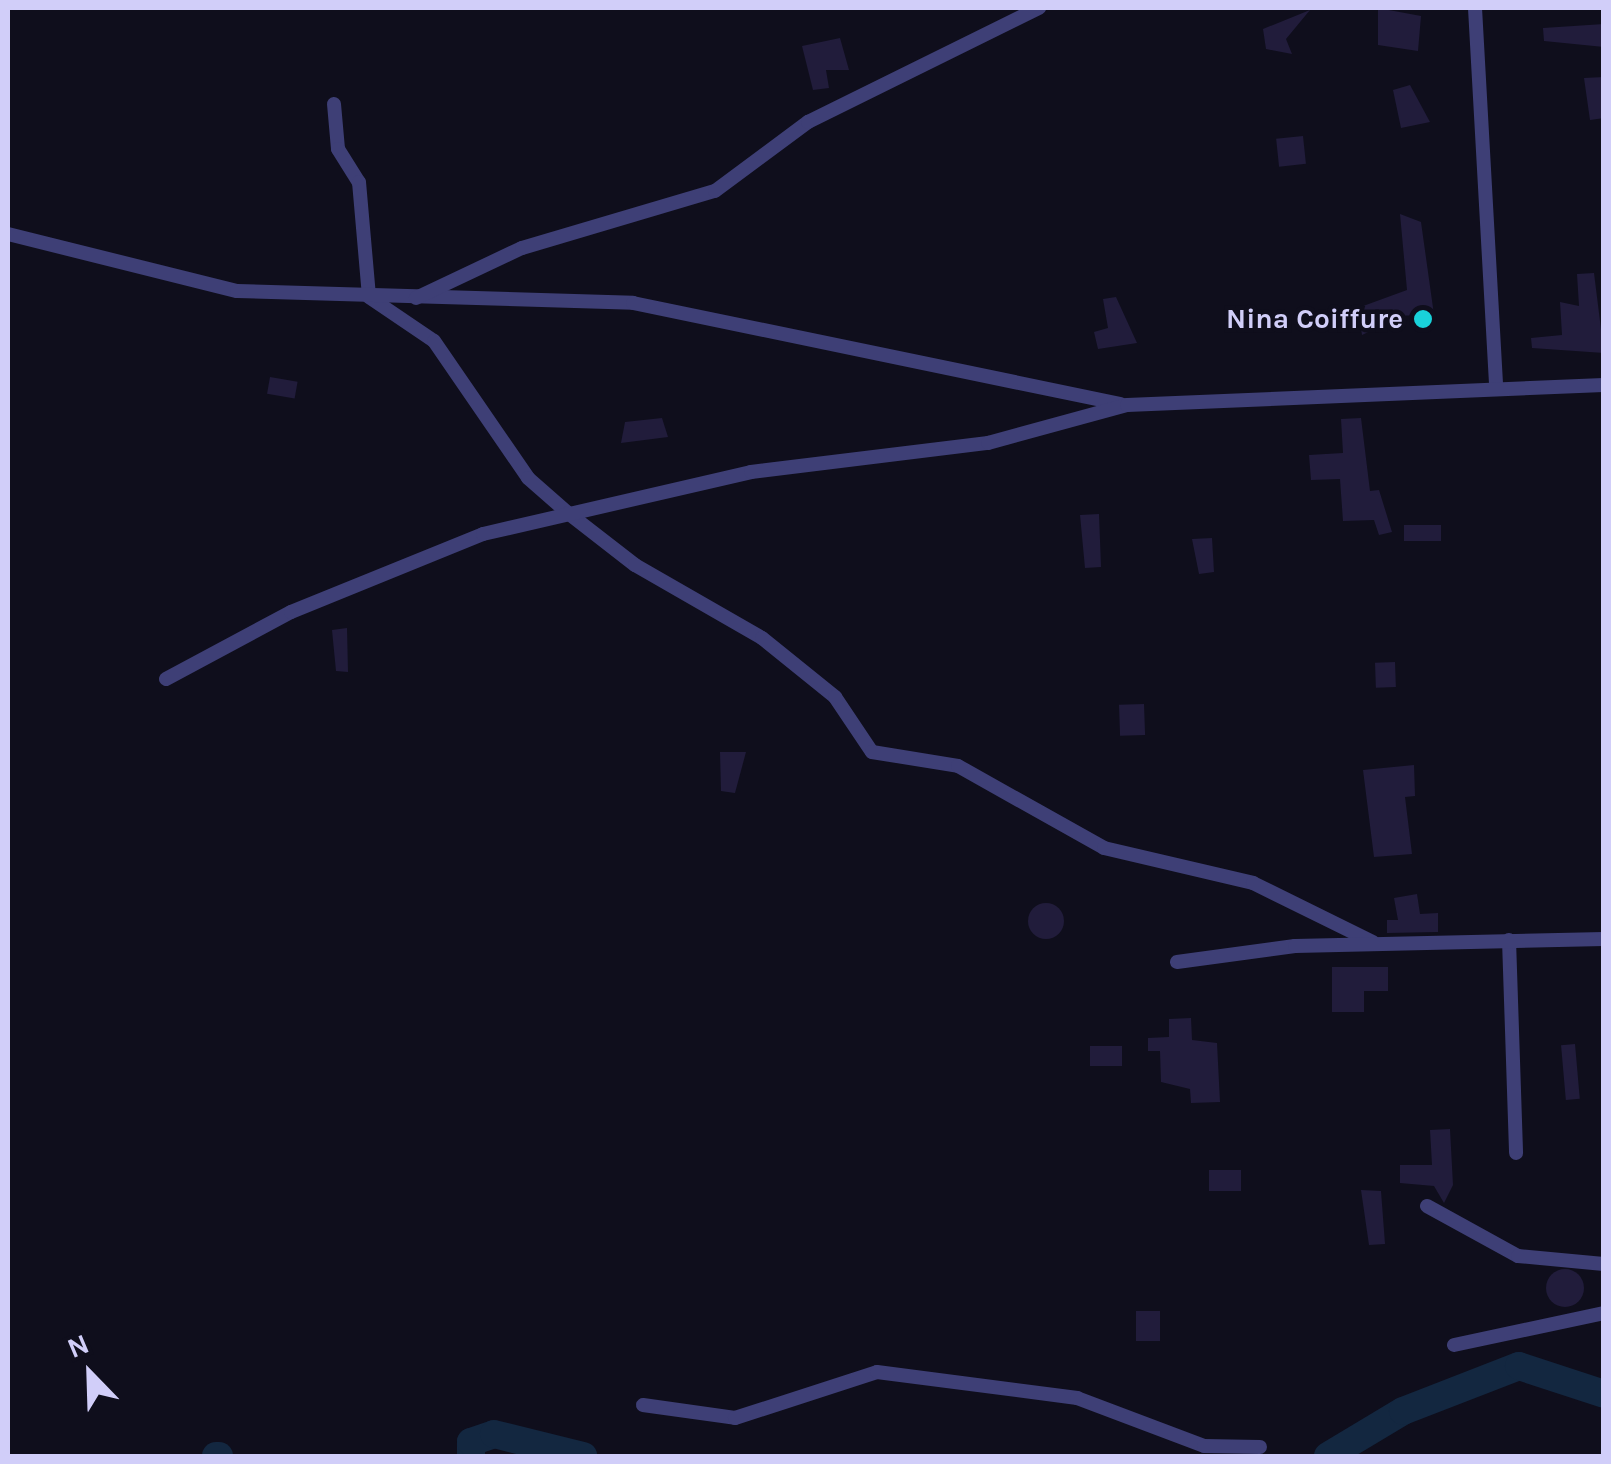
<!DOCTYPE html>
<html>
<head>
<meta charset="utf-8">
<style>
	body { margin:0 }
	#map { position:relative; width:1611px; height:1464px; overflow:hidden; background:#0f0e1c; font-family:Karla,sans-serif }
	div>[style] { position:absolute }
	.river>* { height:28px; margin:-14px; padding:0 14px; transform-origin:14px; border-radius:14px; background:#132740 }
	.building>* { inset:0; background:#211c3b; transform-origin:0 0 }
	.round { border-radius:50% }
	.street>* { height:14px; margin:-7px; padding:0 7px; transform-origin:7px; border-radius:7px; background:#3e3f76 }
	.dots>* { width:28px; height:28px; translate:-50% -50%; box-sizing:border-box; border:5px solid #0f0e1c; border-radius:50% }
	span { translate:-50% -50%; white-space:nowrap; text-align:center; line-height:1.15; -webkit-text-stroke:9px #0f0e1c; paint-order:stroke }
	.poi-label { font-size:28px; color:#d1cef9; font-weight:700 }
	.right { translate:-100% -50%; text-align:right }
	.frame { position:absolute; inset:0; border:10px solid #d1cef9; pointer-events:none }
	.north { position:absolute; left:40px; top:1324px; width:100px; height:100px; -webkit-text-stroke:8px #0f0e1c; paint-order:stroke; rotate:337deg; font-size:28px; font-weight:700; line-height:40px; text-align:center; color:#d1cef9 }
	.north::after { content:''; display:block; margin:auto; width:35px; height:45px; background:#d1cef9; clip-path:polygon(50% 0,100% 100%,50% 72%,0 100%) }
</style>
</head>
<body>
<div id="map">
	<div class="river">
		<div style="left:216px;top:1456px;width:3px"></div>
		<div style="left:471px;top:1456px;width:14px;rotate:-90deg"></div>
		<div style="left:471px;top:1442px;width:24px;rotate:-19deg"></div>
		<div style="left:494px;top:1434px;width:92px;rotate:13.9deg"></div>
		<div style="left:1328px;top:1456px;width:87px;rotate:-31deg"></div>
		<div style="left:1403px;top:1411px;width:124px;rotate:-21.2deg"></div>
		<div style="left:1519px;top:1366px;width:89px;rotate:18.2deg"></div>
	</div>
	<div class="building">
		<div style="clip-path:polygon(1378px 8px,1421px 16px,1418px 51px,1378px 45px)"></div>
		<div style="clip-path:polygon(1310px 10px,1286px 39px,1292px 54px,1266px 49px,1263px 29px)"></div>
		<div style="clip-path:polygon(1604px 24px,1604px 47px,1544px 41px,1543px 28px)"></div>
		<div style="clip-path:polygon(840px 38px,849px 70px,826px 70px,829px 88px,813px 90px,802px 46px)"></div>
		<div style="clip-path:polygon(1604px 77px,1604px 118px,1590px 120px,1584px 78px)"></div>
		<div style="clip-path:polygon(1410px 85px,1430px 122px,1401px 128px,1393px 90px)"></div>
		<div style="left:1303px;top:136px;width:28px;height:27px;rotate:84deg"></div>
		<div style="clip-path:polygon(1400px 214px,1421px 222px,1435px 322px,1398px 318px,1362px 335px,1360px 321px,1327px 322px,1332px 307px,1355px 309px,1407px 290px)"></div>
		<div style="clip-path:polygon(1594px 273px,1604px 353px,1532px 348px,1531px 338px,1562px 335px,1560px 302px,1579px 306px,1577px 274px)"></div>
		<div style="clip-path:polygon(1116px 297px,1137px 343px,1098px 349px,1094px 332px,1108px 328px,1103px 299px)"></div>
		<div style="left:270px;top:377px;width:28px;height:17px;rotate:10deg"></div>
		<div style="clip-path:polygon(662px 418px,668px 437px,621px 443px,625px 422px)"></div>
		<div style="clip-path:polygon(1361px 418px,1370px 491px,1379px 490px,1392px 532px,1379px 535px,1374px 520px,1343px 521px,1340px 479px,1311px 480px,1309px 455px,1343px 453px,1341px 419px)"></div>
		<div style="clip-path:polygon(1099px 514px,1101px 567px,1085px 568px,1080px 515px)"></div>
		<div style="left:1441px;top:525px;width:16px;height:37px;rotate:90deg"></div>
		<div style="clip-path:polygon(1212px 538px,1214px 572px,1199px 574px,1192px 539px)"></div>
		<div style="clip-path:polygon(347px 628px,348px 672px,336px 671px,332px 630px)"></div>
		<div style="left:1395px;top:662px;width:25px;height:20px;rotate:88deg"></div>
		<div style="left:1144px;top:704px;width:31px;height:25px;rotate:88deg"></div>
		<div style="clip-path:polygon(720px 752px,746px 752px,735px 793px,721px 791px)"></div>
		<div style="clip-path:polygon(1414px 765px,1415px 796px,1405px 797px,1412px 854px,1374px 857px,1363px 770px)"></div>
		<div style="clip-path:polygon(1417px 894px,1420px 914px,1438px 913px,1438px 932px,1387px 933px,1387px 920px,1398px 920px,1394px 898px)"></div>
		<div class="round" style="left:1028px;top:903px;width:36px;height:36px"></div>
		<div style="clip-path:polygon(1332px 967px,1388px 967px,1388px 991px,1364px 991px,1364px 1012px,1332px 1012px)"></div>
		<div style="clip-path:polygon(1191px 1018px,1192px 1040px,1217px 1043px,1220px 1102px,1191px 1103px,1190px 1089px,1161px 1082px,1160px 1051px,1148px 1051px,1148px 1038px,1169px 1037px,1169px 1019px)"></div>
		<div style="left:1575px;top:1044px;width:55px;height:14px;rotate:85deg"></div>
		<div style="left:1122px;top:1046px;width:20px;height:32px;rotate:90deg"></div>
		<div style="clip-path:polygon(1450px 1129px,1453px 1185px,1444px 1203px,1434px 1186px,1400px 1183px,1400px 1165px,1432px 1165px,1430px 1130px)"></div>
		<div style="left:1209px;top:1170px;width:32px;height:21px"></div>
		<div style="clip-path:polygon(1361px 1190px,1381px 1191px,1385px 1244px,1369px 1245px)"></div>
		<div class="round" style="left:1546px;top:1269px;width:38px;height:38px"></div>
		<div style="left:1136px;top:1311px;width:24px;height:30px"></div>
	</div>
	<div class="street">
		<div style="left:1475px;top:8px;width:380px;rotate:86.8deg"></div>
		<div style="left:334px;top:104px;width:45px;rotate:84.9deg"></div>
		<div style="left:338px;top:149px;width:39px;rotate:58deg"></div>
		<div style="left:359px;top:182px;width:115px;rotate:85deg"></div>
		<div style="left:369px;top:297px;width:78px;rotate:34.1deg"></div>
		<div style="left:434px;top:341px;width:166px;rotate:55.5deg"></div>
		<div style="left:528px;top:478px;width:53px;rotate:41.2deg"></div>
		<div style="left:568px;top:513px;width:85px;rotate:37.8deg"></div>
		<div style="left:635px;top:565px;width:146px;rotate:29.9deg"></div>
		<div style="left:762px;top:638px;width:94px;rotate:38.9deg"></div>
		<div style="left:835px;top:697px;width:66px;rotate:56.1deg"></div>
		<div style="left:872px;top:752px;width:87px;rotate:9.2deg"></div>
		<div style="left:958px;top:766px;width:167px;rotate:29.3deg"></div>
		<div style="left:1104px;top:848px;width:153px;rotate:13.2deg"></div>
		<div style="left:1253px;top:883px;width:134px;rotate:26.2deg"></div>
		<div style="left:8px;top:234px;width:236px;rotate:14deg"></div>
		<div style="left:237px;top:291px;width:396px;rotate:1.7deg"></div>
		<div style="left:633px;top:303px;width:498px;rotate:11.7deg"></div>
		<div style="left:416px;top:298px;width:117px;rotate:-25.3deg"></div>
		<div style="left:522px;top:248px;width:201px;rotate:-16.5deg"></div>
		<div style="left:715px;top:191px;width:116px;rotate:-36.6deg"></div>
		<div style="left:808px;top:122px;width:258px;rotate:-26.3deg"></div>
		<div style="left:166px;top:679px;width:142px;rotate:-28.2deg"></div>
		<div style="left:291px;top:612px;width:207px;rotate:-22.1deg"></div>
		<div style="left:483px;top:534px;width:275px;rotate:-13deg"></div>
		<div style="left:751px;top:472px;width:239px;rotate:-7deg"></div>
		<div style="left:988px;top:443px;width:144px;rotate:-15.3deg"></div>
		<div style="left:1127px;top:405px;width:477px;rotate:-2.4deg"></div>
		<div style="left:1509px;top:940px;width:213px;rotate:88.1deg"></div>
		<div style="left:1177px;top:962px;width:119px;rotate:-7.7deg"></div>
		<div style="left:1295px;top:946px;width:309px;rotate:-1.3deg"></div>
		<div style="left:1427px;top:1206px;width:104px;rotate:28.8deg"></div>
		<div style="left:1518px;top:1256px;width:86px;rotate:5.3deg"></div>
		<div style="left:1454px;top:1345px;width:153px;rotate:-12deg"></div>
		<div style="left:643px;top:1405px;width:93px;rotate:8deg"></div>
		<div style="left:735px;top:1418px;width:149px;rotate:-17.9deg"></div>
		<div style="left:877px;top:1372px;width:202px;rotate:7.4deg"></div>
		<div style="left:1077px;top:1398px;width:136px;rotate:20.7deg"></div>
		<div style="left:1204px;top:1446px;width:56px;rotate:1deg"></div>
	</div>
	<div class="dots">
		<div style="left:1423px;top:319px;background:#19d2da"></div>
	</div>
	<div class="poi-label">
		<span class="right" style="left:1403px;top:319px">Nina Coiffure</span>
	</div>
	<div class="frame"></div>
	<div class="north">N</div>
</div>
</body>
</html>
